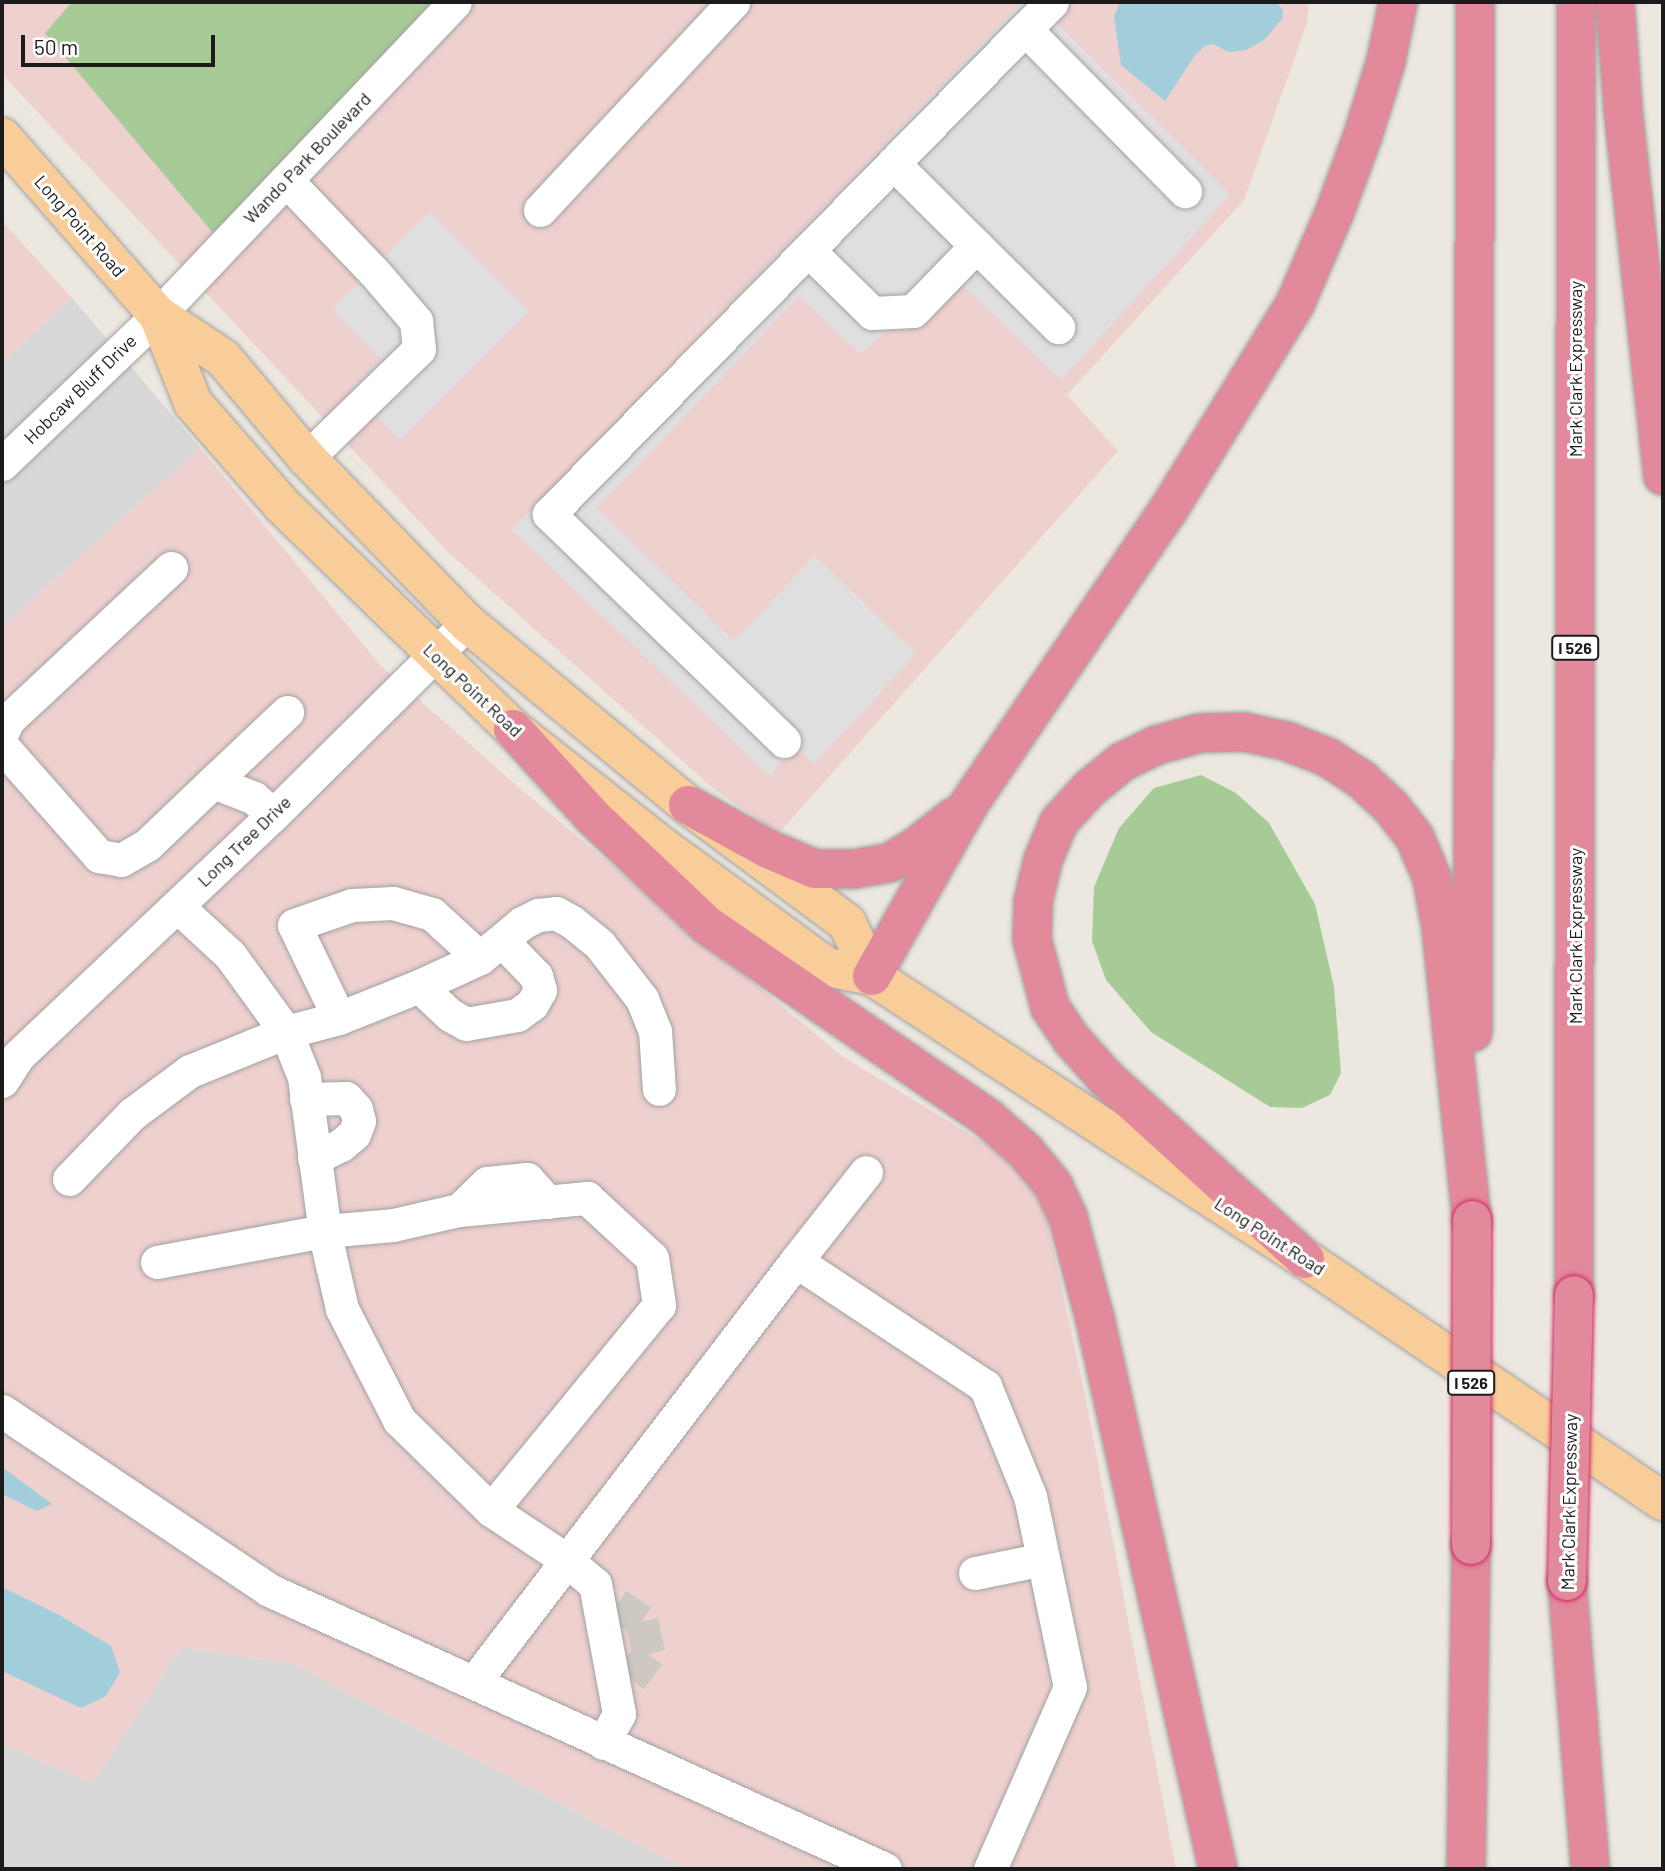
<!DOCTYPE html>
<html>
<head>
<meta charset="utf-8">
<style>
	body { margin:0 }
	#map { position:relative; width:1665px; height:1871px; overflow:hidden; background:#ece8e0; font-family:Barlow,sans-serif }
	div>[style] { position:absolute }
	.residential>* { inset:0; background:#d9d8d8 }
	.commercial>* { inset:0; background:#eed0cf }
	.forest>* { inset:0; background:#a7cb96 }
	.parking>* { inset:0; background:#dfdfdf }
	.water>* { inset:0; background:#a1ceda }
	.minor-tunnel>* { height:33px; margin-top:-16.5px; transform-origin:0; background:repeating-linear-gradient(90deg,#cdc9c2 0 33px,transparent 0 50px) }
	.roads { filter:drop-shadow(0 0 2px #a2a2a2) drop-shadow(0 0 2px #a2a2a2) }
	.minor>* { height:33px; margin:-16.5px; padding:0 16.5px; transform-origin:16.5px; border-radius:16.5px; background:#fff }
	.major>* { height:38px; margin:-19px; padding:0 19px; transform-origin:19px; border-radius:19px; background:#f9cd99 }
	.highway>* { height:38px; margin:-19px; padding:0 19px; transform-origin:19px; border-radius:19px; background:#e3899c }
	.bridges { filter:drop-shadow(0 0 2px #d02865) drop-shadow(0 0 2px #d02865) }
	.highway-bridge>* { height:38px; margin:-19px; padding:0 19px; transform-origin:19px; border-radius:19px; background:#e3899c }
	span { translate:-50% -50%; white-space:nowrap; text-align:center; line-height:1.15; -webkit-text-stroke:6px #fff; paint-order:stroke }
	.shield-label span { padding:2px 5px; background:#fff; border:2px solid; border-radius:5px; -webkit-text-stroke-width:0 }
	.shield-label { font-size:16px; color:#1b1b1b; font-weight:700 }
	.street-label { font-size:18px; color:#1b1b1b }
	.frame { position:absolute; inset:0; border:4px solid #1b1b1b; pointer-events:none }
	.scale { position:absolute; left:21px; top:35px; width:194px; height:32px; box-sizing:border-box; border:4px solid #1b1b1b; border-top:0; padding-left:9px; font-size:21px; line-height:24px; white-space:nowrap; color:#1b1b1b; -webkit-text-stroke:5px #fff; paint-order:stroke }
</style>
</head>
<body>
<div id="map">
	<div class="residential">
		<div style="clip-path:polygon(72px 298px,200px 448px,2px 627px,2px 362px)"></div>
		<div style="clip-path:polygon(181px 1647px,293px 1664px,686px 1869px,2px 1869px,2px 1744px,92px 1783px)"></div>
	</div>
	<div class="commercial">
		<div style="clip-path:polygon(2px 2px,1309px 2px,1307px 23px,1244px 200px,1067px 395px,1118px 451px,779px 833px,715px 790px,447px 551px,2px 74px)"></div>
		<div style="clip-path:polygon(2px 221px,72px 298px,2px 362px)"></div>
		<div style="clip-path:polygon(200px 448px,381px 666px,524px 792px,842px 1056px,1014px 1161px,1045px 1211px,1084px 1391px,1176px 1869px,686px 1869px,293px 1664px,181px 1647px,92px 1783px,2px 1744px,2px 627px)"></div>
	</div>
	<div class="forest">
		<div style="clip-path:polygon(72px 2px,435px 2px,213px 233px,45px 33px)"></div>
		<div style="clip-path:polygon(1201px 775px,1236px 793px,1269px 823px,1315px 904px,1334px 987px,1341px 1073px,1330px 1095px,1302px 1108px,1270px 1107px,1151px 1032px,1106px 980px,1092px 941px,1094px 887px,1119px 828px,1154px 788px)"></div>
	</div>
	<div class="parking">
		<div style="clip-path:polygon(1022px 2px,1036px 2px,1230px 195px,1061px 380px,960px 283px,919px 325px,891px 326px,861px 354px,799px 296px,597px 508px,734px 641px,815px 555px,916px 654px,814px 764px,798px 749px,792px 749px,770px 776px,512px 530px)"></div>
		<div style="clip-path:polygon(430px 212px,529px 311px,400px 440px,350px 390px,381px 359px,332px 310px)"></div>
	</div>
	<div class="water">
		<div style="clip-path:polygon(1120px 2px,1276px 2px,1283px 10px,1282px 19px,1264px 40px,1246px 50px,1229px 52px,1213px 44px,1205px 46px,1195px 55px,1165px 101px,1121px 65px,1114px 16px)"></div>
		<div style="clip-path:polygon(2px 1467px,52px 1504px,37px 1511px,2px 1494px)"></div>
		<div style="clip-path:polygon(2px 1587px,59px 1615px,111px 1646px,120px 1672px,106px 1696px,81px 1708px,2px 1671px)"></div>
	</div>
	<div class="minor-tunnel">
		<div style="left:617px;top:1604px;width:30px;rotate:34deg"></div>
		<div style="left:642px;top:1621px;width:34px;rotate:78deg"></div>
		<div style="left:649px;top:1654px;width:31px;rotate:127deg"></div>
	</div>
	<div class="roads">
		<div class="minor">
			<div style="left:1025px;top:29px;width:38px;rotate:-45deg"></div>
			<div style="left:893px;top:163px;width:233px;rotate:44.8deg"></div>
			<div style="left:286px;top:180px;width:127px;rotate:46.3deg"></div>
			<div style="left:374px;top:272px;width:65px;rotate:49.4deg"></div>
			<div style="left:416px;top:321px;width:28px;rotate:84deg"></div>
			<div style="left:419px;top:349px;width:156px;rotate:135.8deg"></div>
			<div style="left:540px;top:210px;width:284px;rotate:-47.1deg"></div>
			<div style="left:808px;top:250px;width:90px;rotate:44.5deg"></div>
			<div style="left:872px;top:313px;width:41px;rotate:-2.8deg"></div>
			<div style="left:913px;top:311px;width:91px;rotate:-45.9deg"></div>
			<div style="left:2px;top:464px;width:216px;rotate:-43.7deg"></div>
			<div style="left:158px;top:315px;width:431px;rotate:-46.5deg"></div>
			<div style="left:2px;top:733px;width:14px;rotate:-65deg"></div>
			<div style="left:8px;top:720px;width:223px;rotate:-43deg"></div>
			<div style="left:784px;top:741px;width:327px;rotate:-136deg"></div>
			<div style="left:549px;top:514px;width:680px;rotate:-45.54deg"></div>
			<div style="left:1025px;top:29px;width:228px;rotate:45.4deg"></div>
			<div style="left:2px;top:746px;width:147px;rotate:48.6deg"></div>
			<div style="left:99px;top:856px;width:22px;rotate:10deg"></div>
			<div style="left:121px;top:860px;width:30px;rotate:-30deg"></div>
			<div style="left:147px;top:845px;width:91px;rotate:-43.7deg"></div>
			<div style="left:213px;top:782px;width:44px;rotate:21.3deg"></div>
			<div style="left:254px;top:798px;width:25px;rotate:42deg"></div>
			<div style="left:213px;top:782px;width:102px;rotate:-43.4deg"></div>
			<div style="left:177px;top:906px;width:72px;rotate:42.8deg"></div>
			<div style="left:230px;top:955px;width:95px;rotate:54deg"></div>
			<div style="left:286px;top:1032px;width:48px;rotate:68.2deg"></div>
			<div style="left:304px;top:1077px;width:163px;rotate:82.3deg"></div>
			<div style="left:326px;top:1239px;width:72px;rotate:77.1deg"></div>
			<div style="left:342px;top:1309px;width:125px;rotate:62.8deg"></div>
			<div style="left:399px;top:1420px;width:129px;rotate:44.4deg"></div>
			<div style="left:491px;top:1510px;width:89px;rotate:33.5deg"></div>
			<div style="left:565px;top:1559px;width:39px;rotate:40deg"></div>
			<div style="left:595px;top:1584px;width:132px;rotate:79.5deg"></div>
			<div style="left:619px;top:1714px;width:33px;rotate:119deg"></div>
			<div style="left:419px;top:986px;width:42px;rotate:43.1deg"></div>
			<div style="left:450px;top:1015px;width:18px;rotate:29deg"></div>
			<div style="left:466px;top:1024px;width:52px;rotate:-10deg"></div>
			<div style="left:517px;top:1015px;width:19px;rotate:-36deg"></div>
			<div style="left:532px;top:1004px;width:16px;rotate:-60deg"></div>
			<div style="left:540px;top:990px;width:15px;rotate:-106deg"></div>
			<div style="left:536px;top:976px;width:49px;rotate:-134.2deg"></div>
			<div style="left:339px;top:1018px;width:103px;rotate:-115.8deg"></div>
			<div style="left:294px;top:925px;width:61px;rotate:-19deg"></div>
			<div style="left:352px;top:905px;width:41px;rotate:-2.8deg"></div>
			<div style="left:393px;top:903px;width:41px;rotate:15.8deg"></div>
			<div style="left:432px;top:914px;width:65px;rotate:42.5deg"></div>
			<div style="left:2px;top:1081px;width:30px;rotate:-57deg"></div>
			<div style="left:18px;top:1056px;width:351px;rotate:-43.4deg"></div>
			<div style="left:273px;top:815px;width:273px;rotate:-44.7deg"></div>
			<div style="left:306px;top:1099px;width:40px;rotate:-1.4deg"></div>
			<div style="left:346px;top:1098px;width:15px;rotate:48deg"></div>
			<div style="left:356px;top:1109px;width:12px;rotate:76deg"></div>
			<div style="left:359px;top:1121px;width:14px;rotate:111deg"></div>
			<div style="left:354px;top:1134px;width:17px;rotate:140deg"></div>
			<div style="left:341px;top:1145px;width:30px;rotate:154deg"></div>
			<div style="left:69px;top:1179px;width:91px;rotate:-45.9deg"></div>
			<div style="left:132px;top:1114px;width:72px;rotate:-36.6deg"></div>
			<div style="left:190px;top:1071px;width:104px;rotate:-22.1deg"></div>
			<div style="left:286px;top:1032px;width:55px;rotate:-14.8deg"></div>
			<div style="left:339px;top:1018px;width:86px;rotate:-21.8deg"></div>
			<div style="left:419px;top:986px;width:67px;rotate:-24.7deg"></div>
			<div style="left:480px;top:958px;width:55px;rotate:-39.8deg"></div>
			<div style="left:522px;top:923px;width:18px;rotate:-27deg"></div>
			<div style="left:538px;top:915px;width:18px;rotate:-6deg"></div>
			<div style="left:556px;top:913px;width:18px;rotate:29deg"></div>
			<div style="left:572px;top:922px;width:36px;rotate:39deg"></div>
			<div style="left:600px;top:945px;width:68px;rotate:52.1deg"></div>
			<div style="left:642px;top:999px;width:35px;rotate:68deg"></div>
			<div style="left:655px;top:1031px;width:58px;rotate:86.1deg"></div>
			<div style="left:459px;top:1210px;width:39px;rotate:-44deg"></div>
			<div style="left:487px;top:1183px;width:40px;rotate:-5.7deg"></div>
			<div style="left:527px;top:1179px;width:31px;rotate:48deg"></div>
			<div style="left:796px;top:1261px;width:113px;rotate:-51.8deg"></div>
			<div style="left:157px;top:1262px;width:171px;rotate:-10.5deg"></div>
			<div style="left:325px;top:1231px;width:68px;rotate:-5deg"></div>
			<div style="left:393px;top:1225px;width:68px;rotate:-12.8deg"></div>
			<div style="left:459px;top:1210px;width:129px;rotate:-5.4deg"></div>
			<div style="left:587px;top:1198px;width:88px;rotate:42.7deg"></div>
			<div style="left:652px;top:1258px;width:48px;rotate:81.5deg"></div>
			<div style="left:659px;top:1305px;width:265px;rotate:129.3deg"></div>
			<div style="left:2px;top:1411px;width:321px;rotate:33.8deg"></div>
			<div style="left:269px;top:1590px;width:676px;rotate:24.37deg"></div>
			<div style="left:975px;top:1573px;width:69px;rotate:-11.6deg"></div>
			<div style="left:474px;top:1682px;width:530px;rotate:-52.59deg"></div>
			<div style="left:796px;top:1261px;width:227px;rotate:33.5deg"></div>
			<div style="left:985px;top:1386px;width:119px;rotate:67.8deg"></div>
			<div style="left:1030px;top:1496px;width:195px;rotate:78.2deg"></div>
			<div style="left:1070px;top:1687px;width:199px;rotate:113.7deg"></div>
		</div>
		<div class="major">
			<div style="left:2px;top:137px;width:237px;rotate:48.8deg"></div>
			<div style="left:158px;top:315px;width:78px;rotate:33.5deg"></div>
			<div style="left:223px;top:358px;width:131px;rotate:50deg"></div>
			<div style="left:307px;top:458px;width:230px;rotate:45.9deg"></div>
			<div style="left:467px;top:623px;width:286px;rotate:39.5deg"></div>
			<div style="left:688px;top:805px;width:198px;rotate:36.6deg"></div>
			<div style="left:847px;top:923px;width:59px;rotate:64.7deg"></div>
			<div style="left:158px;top:315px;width:95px;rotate:68.3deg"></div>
			<div style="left:193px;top:403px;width:137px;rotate:48.9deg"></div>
			<div style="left:283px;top:506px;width:320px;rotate:44.1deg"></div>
			<div style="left:513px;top:729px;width:191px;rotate:38.2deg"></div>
			<div style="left:663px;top:847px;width:203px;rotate:36.2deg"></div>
			<div style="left:827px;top:967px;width:46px;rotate:11.3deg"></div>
			<div style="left:872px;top:976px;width:517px;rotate:33.17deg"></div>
			<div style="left:1305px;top:1259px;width:432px;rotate:34.1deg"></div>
		</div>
		<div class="highway">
			<div style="left:1615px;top:2px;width:107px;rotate:85.7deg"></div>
			<div style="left:1623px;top:109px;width:369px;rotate:83.8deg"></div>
			<div style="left:513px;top:729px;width:120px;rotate:47.7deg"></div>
			<div style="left:594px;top:818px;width:156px;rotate:43.4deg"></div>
			<div style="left:707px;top:925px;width:342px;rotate:34.5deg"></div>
			<div style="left:989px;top:1119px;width:50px;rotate:41.7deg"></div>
			<div style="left:1026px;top:1152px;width:43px;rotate:50.7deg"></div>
			<div style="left:1053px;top:1185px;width:35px;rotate:65deg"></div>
			<div style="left:1068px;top:1217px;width:106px;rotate:75.2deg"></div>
			<div style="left:1095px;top:1319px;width:564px;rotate:77.39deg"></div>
			<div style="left:688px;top:805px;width:91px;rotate:28.8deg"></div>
			<div style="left:768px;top:849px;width:51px;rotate:23.1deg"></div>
			<div style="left:815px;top:869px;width:39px"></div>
			<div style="left:854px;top:869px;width:36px;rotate:-10deg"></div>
			<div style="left:889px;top:863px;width:33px;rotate:-31deg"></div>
			<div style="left:917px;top:846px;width:47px;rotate:-38.1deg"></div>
			<div style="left:872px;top:976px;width:197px;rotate:-60.6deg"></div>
			<div style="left:969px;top:804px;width:353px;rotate:-55.9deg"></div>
			<div style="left:1167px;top:512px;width:244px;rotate:-58.4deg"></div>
			<div style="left:1295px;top:304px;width:98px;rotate:-66.6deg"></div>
			<div style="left:1334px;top:214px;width:84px;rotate:-69.8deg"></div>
			<div style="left:1363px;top:135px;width:77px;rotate:-72.7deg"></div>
			<div style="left:1386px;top:61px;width:60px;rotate:-78.5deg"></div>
			<div style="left:1473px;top:1032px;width:1030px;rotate:-89.89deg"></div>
			<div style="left:1305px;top:1259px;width:269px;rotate:-137.7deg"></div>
			<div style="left:1106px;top:1078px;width:51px;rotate:-131.8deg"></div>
			<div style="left:1072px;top:1040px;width:40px;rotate:-124deg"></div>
			<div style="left:1050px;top:1007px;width:70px;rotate:-104.8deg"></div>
			<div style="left:1032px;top:939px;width:37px;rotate:-88deg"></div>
			<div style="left:1033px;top:902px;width:43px;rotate:-76.6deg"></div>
			<div style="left:1043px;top:860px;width:41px;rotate:-67.2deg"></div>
			<div style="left:1059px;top:822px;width:45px;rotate:-47.7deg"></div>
			<div style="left:1089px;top:789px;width:43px;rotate:-39.3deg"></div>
			<div style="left:1122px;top:762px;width:39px;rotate:-26deg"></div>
			<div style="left:1157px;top:745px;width:45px;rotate:-15.6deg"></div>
			<div style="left:1200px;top:733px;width:44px;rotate:-1.3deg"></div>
			<div style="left:1244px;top:732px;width:43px;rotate:12.1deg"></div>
			<div style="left:1286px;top:741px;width:44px;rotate:21.3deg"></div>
			<div style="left:1327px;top:757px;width:40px;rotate:32.9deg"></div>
			<div style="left:1361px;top:779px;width:41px;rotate:43deg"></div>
			<div style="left:1391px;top:807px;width:39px;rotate:52deg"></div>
			<div style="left:1415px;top:838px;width:43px;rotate:67deg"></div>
			<div style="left:1432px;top:878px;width:50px;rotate:79.6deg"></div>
			<div style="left:1441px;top:927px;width:295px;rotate:84deg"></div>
			<div style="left:1574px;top:1295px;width:1293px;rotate:-89.91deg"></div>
			<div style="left:1567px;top:1581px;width:289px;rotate:85.4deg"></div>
			<div style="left:1466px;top:1869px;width:324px;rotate:-89.1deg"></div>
		</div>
	</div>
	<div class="bridges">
		<div class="highway-bridge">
			<div style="left:1471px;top:1545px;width:325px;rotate:-89.8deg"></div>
			<div style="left:1567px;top:1581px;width:286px;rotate:-88.6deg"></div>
		</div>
	</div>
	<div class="shield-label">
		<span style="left:1575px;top:648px">I 526</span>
		<span style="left:1471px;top:1383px">I 526</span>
	</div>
	<div class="street-label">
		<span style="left:307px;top:158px;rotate:-46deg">Wando Park Boulevard</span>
		<span style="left:80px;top:226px;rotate:49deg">Long Point Road</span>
		<span style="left:1575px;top:369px;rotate:-90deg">Mark Clark Expressway</span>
		<span style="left:80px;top:389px;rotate:-44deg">Hobcaw Bluff Drive</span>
		<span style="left:473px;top:690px;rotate:43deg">Long Point Road</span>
		<span style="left:244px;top:841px;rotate:-44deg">Long Tree Drive</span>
		<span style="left:1575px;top:936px;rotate:-90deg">Mark Clark Expressway</span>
		<span style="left:1270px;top:1236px;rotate:33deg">Long Point Road</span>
		<span style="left:1569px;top:1502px;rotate:-89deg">Mark Clark Expressway</span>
	</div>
	<div class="frame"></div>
	<div class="scale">50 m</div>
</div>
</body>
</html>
